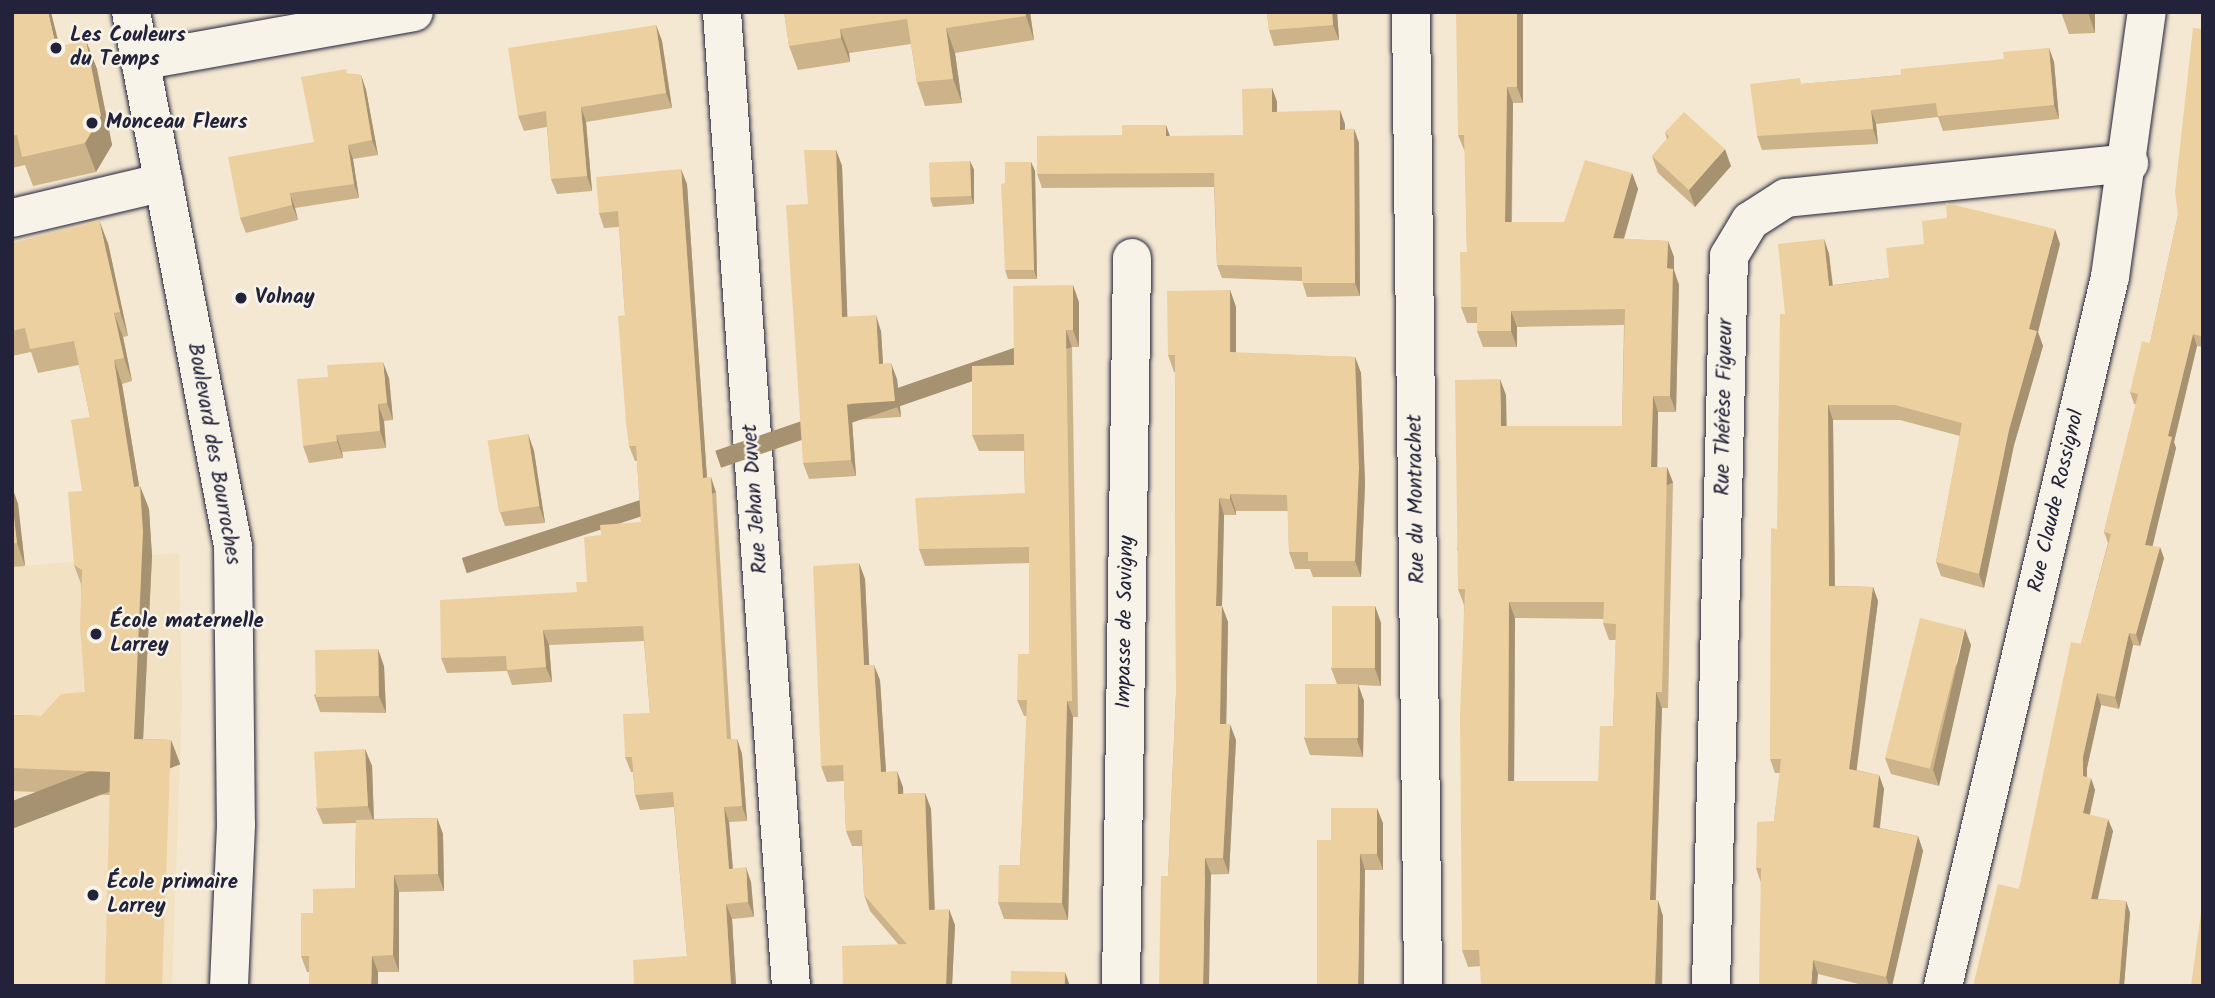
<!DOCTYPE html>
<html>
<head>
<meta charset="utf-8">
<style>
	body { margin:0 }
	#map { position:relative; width:2215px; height:998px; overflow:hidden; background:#f4e8d2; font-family:Kalam,sans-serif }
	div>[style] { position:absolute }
	.built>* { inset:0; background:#f2e1c3 }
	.roads { filter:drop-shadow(0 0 2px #22223b) drop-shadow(0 0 2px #22223b) }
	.street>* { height:38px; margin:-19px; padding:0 19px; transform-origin:19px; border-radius:19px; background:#f7f3e8 }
	.primary>* { height:38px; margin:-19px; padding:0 19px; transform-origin:19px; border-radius:19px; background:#f7f3e8 }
	.wall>* { inset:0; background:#ccb38a }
	.shaded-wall>* { inset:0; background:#a69270; transform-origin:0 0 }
	.building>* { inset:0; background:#edd0a0; transform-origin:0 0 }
	.dots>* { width:19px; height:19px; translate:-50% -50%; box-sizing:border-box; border:4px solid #f7f3e8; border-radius:50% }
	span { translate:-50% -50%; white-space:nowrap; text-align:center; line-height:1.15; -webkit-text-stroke:5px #f7f3e8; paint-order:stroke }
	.poi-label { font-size:21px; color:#22223b; font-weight:700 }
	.left { translate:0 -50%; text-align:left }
	.street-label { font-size:21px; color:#22223b }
	.frame { position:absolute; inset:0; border:14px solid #22223b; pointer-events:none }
</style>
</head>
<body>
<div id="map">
	<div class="built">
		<div style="clip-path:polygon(179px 553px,182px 701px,172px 986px,12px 986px,12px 567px)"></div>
	</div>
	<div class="roads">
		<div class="street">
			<div style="left:722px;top:12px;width:976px;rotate:85.95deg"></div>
			<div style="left:1411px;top:12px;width:974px;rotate:89.29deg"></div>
			<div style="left:140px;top:61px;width:278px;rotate:-10.1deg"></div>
			<div style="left:12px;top:218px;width:156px;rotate:-13.3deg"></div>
			<div style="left:1121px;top:986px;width:728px;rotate:-89.13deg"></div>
			<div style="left:1711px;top:986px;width:730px;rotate:-88.59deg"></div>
			<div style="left:1729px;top:256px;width:41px;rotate:-59deg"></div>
			<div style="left:1750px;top:221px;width:43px;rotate:-32.6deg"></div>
			<div style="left:1786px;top:198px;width:345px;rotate:-5.8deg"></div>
			<div style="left:1943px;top:986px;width:728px;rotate:-76.75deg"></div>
			<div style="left:2110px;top:277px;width:268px;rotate:-82.1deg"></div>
		</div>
		<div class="primary">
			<div style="left:131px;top:12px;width:544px;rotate:79.19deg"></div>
			<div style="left:233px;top:546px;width:279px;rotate:89.4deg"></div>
			<div style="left:236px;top:825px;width:161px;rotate:92.5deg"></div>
		</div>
	</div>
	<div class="wall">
		<div style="clip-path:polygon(12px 12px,59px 46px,97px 69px,112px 145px,96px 172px,33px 186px,25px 165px,12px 168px)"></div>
		<div style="clip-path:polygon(784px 12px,1030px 12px,1034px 40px,955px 53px,962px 103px,925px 106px,917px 82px,911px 44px,849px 53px,850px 62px,798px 70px,789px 46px)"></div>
		<div style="clip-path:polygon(1267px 12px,1337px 12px,1339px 40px,1274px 46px,1269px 30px)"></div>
		<div style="clip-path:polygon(evenodd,1523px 12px,1523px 103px,1513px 103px,1512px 222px,1564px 222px,1632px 173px,1638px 189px,1624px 239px,1668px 241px,1674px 257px,1674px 270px,1679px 285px,1676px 412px,1658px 412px,1657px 467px,1667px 467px,1673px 483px,1668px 708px,1662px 708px,1656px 900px,1663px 916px,1662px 986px,1481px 986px,1481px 966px,1468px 967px,1462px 950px,1464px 605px,1458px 589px,1506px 395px,1506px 426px,1622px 426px,1624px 325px,1517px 327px,1517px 347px,1483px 347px,1477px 331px,1477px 323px,1467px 323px,1461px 307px,1467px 252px,1465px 152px,1458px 135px,1523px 12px,1515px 618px,1604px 619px,1603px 623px,1609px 640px,1616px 640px,1613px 726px,1598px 781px,1514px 781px,1515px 618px)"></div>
		<div style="clip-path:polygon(2061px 12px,2095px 12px,2095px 33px,2069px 34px)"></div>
		<div style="clip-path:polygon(656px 25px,662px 41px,672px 108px,586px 122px,592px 191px,557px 194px,551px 179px,547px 127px,524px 131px,518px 116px)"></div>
		<div style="clip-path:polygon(2203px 29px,2203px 347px,2197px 346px,2174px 442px,2176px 448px,2152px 546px,2164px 558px,2140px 646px,2133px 645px,2119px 709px,2101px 705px,2087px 768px,2087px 777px,2095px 790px,2090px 815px,2113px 831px,2098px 899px,2126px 901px,2130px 913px,2124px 986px,1973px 986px,2019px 889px,2081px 644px,2108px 543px,2104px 532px,2136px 404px,2134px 404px,2130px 392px,2150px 343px,2178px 215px)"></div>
		<div style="clip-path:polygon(2049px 48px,2054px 62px,2059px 119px,1943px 131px,1938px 117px,1876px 124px,1878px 144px,1762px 150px,1757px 136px,1802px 84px,1901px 75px,2004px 59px)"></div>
		<div style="clip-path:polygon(348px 74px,361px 75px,366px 90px,378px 155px,353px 159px,359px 198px,295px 208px,298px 220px,246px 233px,240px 218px,314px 142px)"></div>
		<div style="clip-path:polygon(1272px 88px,1277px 102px,1277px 112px,1345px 124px,1345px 130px,1354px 129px,1359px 143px,1360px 296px,1307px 297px,1302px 281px,1222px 278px,1217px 265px,1214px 187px,1042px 188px,1037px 174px,1243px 135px)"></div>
		<div style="clip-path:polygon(1665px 132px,1731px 166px,1695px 207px,1658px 173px,1652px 156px,1667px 139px)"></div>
		<div style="clip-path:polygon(836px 150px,842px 166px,847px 317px,881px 331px,883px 364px,897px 379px,901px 417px,852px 420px,856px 476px,809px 479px,803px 463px,808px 204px)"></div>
		<div style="clip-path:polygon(970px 161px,974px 170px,974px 204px,933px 207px,930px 198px)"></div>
		<div style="clip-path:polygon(1031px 162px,1035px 171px,1037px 279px,1008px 279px,1005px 270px,1005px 183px)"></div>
		<div style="clip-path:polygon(687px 184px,707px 478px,716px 492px,731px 739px,737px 739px,742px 754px,747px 821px,729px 822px,733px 869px,751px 882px,754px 917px,732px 919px,736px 986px,634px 986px,687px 956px,674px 807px,640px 810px,635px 795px,633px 772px,631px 772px,625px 757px,650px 713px,644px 641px,549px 645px,552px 682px,512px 685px,507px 671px,447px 673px,441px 658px,577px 592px,587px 582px,601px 535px,641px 522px,637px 461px,635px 461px,629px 446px,625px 315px,619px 227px,604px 228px,599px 213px)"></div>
		<div style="clip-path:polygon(1824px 239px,1829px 254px,1833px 285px,1889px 278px,2060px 244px,2038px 332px,2043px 346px,2014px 445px,1984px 588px,1941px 576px,1936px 562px,1960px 436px,1900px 420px,1833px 420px,1835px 586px,1873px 587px,1878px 601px,1856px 770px,1879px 775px,1884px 789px,1880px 828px,1918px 836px,1923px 851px,1892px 986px,1867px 986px,1818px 974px,1761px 883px,1756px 868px,1774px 821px,1780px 773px,1775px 773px,1770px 759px,1785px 314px)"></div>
		<div style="clip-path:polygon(12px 243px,108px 243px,128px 336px,123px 337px,132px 381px,122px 384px,139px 486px,140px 486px,149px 509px,152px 556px,143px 739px,171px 740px,180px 764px,110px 795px,12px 791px,12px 715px,41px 716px,85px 692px,81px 584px,74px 565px,90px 417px,79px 365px,38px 373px,31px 352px,12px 356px)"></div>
		<div style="clip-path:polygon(1230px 290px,1236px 307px,1236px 353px,1355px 357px,1361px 373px,1365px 484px,1361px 577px,1313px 577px,1310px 569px,1295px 569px,1289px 552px,1288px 511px,1236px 511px,1236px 515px,1224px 515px,1222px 606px,1228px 622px,1226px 724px,1236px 740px,1229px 874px,1168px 876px,1176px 694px,1175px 372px,1174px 372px,1168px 355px)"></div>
		<div style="clip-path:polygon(1079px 302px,1079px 347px,1072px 347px,1078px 717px,1073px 717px,1068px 920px,1004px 919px,998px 902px,1020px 865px,1027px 716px,1024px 716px,1017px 700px,1029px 654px,1029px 563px,925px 566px,919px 549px,1025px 493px,1024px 451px,979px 451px,972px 435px,1014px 365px)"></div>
		<div style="clip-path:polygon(389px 378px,393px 420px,384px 421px,386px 448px,342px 452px,343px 458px,309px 463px,303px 446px)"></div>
		<div style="clip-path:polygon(528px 434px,534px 451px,545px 523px,505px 526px,499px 509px)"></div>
		<div style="clip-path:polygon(12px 487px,18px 504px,25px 566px,12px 567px)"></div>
		<div style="clip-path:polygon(859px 563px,865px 579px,869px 665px,880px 680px,886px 772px,903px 787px,903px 794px,925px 793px,931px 809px,935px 910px,955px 925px,952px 986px,843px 986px,899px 945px,870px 911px,864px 895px,862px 846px,852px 846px,846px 831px,844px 781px,827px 782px,821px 766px)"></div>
		<div style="clip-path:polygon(1375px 606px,1381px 623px,1381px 686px,1358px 685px,1364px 701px,1363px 757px,1310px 755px,1304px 738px,1337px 684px,1331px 668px)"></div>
		<div style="clip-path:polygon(1971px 645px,1939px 786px,1891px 774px,1885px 758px)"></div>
		<div style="clip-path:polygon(384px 666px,386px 713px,320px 712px,314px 695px)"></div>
		<div style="clip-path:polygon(365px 749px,372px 766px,374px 819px,437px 818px,443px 834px,444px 891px,399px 892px,399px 972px,307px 972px,301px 956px,313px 913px,355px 888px,356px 823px,323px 824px,316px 808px)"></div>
		<div style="clip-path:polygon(1383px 823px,1383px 870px,1365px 870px,1331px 840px)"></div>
	</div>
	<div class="shaded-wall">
		<div style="clip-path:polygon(48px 12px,51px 12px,67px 76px,56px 47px)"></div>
		<div style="clip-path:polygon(1025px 12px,1030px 12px,1034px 40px,1026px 16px)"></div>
		<div style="clip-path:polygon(1332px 12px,1337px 12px,1339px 40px,1333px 25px)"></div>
		<div style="clip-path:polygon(1517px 12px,1523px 12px,1523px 103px,1517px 87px)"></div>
		<div style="clip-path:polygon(2088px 12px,2095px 12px,2095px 33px)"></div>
		<div style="clip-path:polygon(656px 25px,662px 41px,672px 108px,666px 93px)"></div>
		<div style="clip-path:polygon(946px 28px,955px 53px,962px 103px,953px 79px)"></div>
		<div style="clip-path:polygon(840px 29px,849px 53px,850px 62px,841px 38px)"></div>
		<div style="clip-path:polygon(86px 40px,97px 69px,112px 145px,96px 172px,85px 143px)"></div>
		<div style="clip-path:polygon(2049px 48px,2054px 62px,2059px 119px,2054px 105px)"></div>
		<div style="clip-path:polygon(361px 75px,366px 90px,378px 155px,372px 140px)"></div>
		<div style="clip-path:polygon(1507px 87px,1513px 103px,1511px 238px,1505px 222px)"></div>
		<div style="clip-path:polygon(1272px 88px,1277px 102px,1277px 126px,1272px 112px)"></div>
		<div style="clip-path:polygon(581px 107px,586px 122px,592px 191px,587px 176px)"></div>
		<div style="clip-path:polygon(1340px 110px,1345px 124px,1345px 144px,1340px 130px)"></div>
		<div style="clip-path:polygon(1871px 110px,1876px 124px,1878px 144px,1873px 129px)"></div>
		<div style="clip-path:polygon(1166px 125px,1171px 139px,1166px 136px)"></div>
		<div style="clip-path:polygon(1354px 129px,1359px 143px,1360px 296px,1355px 283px)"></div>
		<div style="clip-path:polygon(348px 145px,353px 159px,359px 198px,354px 184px)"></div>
		<div style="clip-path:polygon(1725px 149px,1731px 166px,1695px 207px,1689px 190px)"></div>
		<div style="clip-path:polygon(836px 150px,842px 166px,848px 333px,842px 317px)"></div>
		<div style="clip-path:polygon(970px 161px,974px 170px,974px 204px,971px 196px)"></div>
		<div style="clip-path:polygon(1031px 162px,1035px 171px,1037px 279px,1034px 270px)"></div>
		<div style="clip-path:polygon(681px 169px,687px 184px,708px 493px,703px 478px)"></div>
		<div style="clip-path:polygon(1632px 173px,1638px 189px,1619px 255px,1613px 238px)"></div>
		<div style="clip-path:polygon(290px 193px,295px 208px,298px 220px,292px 205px)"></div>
		<div style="clip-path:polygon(99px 220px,108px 243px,128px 336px,120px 312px)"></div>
		<div style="clip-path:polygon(2055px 229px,2060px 244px,2038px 332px,2043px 346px,2014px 445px,1984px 588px,1979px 574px,2029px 329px)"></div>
		<div style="clip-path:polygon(1824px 239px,1829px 254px,1834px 300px,1829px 286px)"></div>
		<div style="clip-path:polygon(1668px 241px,1674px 257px,1674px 270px,1679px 285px,1676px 412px,1670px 396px,1667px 268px)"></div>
		<div style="clip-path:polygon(1073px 285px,1079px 302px,1079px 347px,1073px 330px)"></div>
		<div style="clip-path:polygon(1230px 290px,1236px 307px,1236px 369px,1230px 352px)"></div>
		<div style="clip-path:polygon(1511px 311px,1517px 327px,1517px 347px,1511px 331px)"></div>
		<div style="clip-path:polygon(114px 313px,123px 337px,132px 381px,124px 358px)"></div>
		<div style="clip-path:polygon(876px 315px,881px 331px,884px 380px,879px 364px)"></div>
		<div style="left:1066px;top:330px;width:18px;height:371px;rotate:71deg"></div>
		<div style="clip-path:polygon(2193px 334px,2197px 346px,2174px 442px,2176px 448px,2150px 557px,2145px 545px,2168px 436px)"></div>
		<div style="clip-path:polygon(1355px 357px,1361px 373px,1365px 484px,1361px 577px,1355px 561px)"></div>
		<div style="clip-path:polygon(114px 360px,122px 384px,141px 497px,140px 486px,149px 509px,152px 556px,142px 762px,134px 739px,134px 487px)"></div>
		<div style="clip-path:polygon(383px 362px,389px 378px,393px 420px,387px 403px)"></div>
		<div style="clip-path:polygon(891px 363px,897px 379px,901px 417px,895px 401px)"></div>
		<div style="clip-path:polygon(1500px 379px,1506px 395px,1507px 442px,1501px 426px)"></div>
		<div style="clip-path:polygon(1653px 396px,1658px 412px,1657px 483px,1651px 467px)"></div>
		<div style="clip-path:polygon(378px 404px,384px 421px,386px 448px,380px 431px)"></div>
		<div style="clip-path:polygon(847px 404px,852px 420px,856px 476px,851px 460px)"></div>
		<div style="clip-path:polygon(1828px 405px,1833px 420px,1835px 601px,1829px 586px)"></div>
		<div style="clip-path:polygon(528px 434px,534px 451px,545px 523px,539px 506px)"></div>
		<div style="clip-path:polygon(336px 435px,342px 452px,343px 458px,337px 441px)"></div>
		<div style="left:1667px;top:467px;width:17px;height:225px;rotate:69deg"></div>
		<div style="left:711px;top:477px;width:16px;height:262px;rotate:72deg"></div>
		<div style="clip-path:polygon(12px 487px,18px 504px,25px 566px,17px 543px,12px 500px)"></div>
		<div style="clip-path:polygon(1230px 494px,1236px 511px,1236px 515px,1230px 499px)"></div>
		<div style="clip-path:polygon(1219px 498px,1224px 515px,1222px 606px,1228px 622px,1226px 740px,1220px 724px,1216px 606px)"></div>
		<div style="clip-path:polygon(2160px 547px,2164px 558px,2140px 646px,2136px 634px)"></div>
		<div style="clip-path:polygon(859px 563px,865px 579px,870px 681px,864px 665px)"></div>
		<div style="clip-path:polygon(1873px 587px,1878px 601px,1855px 783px,1849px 769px)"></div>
		<div style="clip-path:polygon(1509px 602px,1515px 618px,1514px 797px,1508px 781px)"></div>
		<div style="clip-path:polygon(1375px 606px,1381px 623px,1381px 686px,1375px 669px)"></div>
		<div style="clip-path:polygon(1965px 629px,1971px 645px,1939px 786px,1933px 770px)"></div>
		<div style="clip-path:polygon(543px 630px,549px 645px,552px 682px,546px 667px)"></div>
		<div style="clip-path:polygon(2129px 633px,2133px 645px,2119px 709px,2115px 697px)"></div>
		<div style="clip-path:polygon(378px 649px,384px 666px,386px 713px,379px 696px)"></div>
		<div style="clip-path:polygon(874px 665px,880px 680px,887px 787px,881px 772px)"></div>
		<div style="clip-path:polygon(1358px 684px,1364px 701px,1363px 757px,1357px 740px)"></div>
		<div style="clip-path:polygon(1656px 692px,1662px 708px,1655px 916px,1650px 900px)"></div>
		<div style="clip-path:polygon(2097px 693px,2101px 705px,2087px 768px,2087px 788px,2083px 776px,2083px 757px)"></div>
		<div style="clip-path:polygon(1067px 701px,1073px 717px,1068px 920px,1062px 903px)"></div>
		<div style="clip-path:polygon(1230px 724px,1236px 740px,1229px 874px,1223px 858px)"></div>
		<div style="clip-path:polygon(737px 739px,742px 754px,747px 821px,742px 806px)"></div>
		<div style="left:171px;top:740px;width:26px;height:246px;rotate:69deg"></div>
		<div style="clip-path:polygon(365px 749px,372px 766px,374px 823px,368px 806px)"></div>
		<div style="clip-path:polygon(897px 771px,903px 787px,904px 810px,898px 794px)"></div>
		<div style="clip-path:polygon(1879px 775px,1884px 789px,1878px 841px,1873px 827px)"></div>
		<div style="clip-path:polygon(2091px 778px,2095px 790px,2087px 825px,2083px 813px)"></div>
		<div style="clip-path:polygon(925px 793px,931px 809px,935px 926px,929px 910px)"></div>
		<div style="clip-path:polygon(724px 807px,729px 822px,734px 884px,729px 869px)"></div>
		<div style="clip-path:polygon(1377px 808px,1383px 823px,1383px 870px,1377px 854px)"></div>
		<div style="clip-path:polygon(437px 818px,443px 834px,444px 891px,438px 874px)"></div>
		<div style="clip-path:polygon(2108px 819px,2113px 831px,2095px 910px,2091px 899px)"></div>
		<div style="clip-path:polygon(1918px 836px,1923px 851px,1892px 986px,1889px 986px,1886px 977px)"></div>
		<div style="clip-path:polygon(1360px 854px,1365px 870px,1364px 986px,1358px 986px)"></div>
		<div style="clip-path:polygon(1205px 858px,1211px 874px,1209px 985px,1203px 986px)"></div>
		<div style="clip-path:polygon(746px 867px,751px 882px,754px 917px,748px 902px)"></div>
		<div style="clip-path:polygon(394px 875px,399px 892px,399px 972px,393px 955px)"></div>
		<div style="clip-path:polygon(1658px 900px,1663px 916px,1662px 986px,1655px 986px)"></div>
		<div style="clip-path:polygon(2126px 901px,2130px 913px,2124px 986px,2119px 986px)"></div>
		<div style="clip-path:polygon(726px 904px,732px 919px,736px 986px,731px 986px)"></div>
		<div style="clip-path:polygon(949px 909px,955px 925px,952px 986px,946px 986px)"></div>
		<div style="clip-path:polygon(372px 956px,378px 972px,378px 986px,371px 986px)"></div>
		<div style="clip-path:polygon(1813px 960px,1818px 974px,1817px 986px,1811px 986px)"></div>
		<div style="clip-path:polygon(1065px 972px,1070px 986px,1064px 986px)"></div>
	</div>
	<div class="building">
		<div style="clip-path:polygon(12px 12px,48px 12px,56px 47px,86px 40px,101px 116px,85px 143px,22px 157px,17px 135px,12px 136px)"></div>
		<div style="clip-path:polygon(784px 12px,1025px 12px,1026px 16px,946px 28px,953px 79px,917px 82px,907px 19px,840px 29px,841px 38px,789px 46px)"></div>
		<div style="clip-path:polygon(1267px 12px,1332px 12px,1333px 25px,1269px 30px)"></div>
		<div style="clip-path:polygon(evenodd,1456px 12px,1517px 12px,1517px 87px,1507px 87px,1505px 222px,1564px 222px,1585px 160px,1632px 173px,1613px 238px,1668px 241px,1667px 268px,1673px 269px,1670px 396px,1653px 396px,1651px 467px,1667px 467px,1662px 692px,1656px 692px,1650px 900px,1658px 900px,1655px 986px,1481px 986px,1479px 950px,1462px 950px,1460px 716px,1465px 589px,1458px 589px,1455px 380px,1500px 379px,1501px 426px,1622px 426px,1625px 309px,1511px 311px,1511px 331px,1477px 331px,1477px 307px,1461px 307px,1460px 252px,1467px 252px,1464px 135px,1458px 135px,1456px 12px,1509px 602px,1604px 602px,1603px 623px,1616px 624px,1613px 726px,1600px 726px,1598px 781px,1508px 781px,1509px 602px)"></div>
		<div style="clip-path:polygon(656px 25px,666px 93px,581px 107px,587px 176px,551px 179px,546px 111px,518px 116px,508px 48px)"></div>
		<div style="clip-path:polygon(2193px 28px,2203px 29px,2203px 329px,2201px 336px,2193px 334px,2168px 436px,2172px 437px,2145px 545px,2160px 547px,2136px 634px,2129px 633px,2115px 697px,2097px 693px,2083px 757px,2083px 776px,2091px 778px,2083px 813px,2108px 819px,2091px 899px,2126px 901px,2119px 986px,1973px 986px,1998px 884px,2019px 889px,2071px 642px,2081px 644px,2111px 534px,2104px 532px,2138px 394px,2130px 392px,2142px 341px,2150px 343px,2178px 215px,2175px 192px)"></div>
		<div style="clip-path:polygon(2049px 48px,2054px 105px,1938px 116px,1936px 103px,1871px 110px,1873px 129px,1757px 136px,1750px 84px,1800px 78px,1801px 84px,1901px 75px,1901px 69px,2004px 59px,2003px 52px)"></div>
		<div style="clip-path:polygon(346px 69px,347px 73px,361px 75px,372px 140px,348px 145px,354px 184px,290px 193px,292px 205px,240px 218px,228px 157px,314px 142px,301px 77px)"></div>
		<div style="clip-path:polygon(1272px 88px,1272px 112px,1340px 110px,1340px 130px,1354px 129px,1355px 283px,1302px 283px,1302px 267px,1217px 265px,1214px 173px,1037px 174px,1037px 136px,1122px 135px,1122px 125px,1166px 125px,1166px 136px,1243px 135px,1242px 89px)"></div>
		<div style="clip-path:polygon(1684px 112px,1725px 149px,1689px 190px,1652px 156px,1669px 137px,1665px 132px)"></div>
		<div style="clip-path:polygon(804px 150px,836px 150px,842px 317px,876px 315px,879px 364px,891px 363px,895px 401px,847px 404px,851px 460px,803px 463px,786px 205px,808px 204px)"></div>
		<div style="left:970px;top:161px;width:35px;height:41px;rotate:88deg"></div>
		<div style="clip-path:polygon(1005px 162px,1031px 162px,1034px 270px,1005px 270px,1001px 184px,1005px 183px)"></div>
		<div style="clip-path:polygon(681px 169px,703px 478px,711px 477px,727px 739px,737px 739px,742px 806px,724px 807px,729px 869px,746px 867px,748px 902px,726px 904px,731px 986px,634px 986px,633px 960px,687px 956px,673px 792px,635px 795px,632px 757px,625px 757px,623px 714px,650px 713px,643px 626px,543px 630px,546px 667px,507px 670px,506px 656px,441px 658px,440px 600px,577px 592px,576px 582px,587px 582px,584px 537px,601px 535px,600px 525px,641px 522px,636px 446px,629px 446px,626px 423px,618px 316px,625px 315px,618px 211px,599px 213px,596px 177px)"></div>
		<div style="clip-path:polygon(1946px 203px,2055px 229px,2029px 329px,2037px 331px,2009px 430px,1979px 574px,1936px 562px,1962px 423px,1895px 405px,1828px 405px,1829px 586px,1873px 587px,1849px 769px,1879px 775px,1873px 827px,1918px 836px,1886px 977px,1813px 960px,1811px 986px,1759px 986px,1761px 868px,1756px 868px,1757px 822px,1774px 821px,1781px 759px,1770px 759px,1770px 741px,1771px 528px,1777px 529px,1780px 314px,1785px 314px,1778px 244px,1824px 239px,1829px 286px,1889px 278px,1886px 248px,1924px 244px,1922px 221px,1947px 218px)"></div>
		<div style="clip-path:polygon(99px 220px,120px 312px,114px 313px,124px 358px,114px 360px,134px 487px,140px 486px,143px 532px,134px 739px,171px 740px,162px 986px,105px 986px,110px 772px,12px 768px,12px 715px,41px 716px,61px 694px,85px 692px,80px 627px,82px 570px,74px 565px,68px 492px,82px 491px,71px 420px,90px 417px,74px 341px,30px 349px,25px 328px,12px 331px,12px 243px)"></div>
		<div style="clip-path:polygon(1073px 285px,1073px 330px,1066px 330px,1072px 701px,1067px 701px,1062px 903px,998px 902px,999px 865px,1020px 865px,1027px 700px,1017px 700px,1018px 654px,1029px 654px,1029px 547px,919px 549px,915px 498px,1025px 493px,1024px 434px,972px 435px,972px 366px,1014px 365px,1013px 286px)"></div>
		<div style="clip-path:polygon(1230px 290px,1230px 352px,1355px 357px,1359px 468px,1355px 561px,1308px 561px,1308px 552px,1289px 552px,1287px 495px,1230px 494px,1230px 499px,1219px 498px,1216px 606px,1222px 606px,1220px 724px,1230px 724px,1223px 858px,1205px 858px,1203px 984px,1209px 985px,1209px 986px,1159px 986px,1161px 876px,1168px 876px,1176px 694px,1175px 355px,1168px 355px,1167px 291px)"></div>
		<div style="clip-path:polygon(383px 362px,387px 403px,378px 404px,380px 431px,336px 435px,337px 441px,303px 446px,297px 379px,328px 377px,327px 365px)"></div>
		<div style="left:528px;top:434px;width:73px;height:41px;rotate:81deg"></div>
		<div style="clip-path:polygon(12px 500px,17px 543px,12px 544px)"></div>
		<div style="clip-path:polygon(859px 563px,864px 665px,874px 665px,881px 772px,897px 771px,898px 794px,925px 793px,929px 910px,949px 909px,946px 986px,843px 986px,842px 946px,907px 944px,864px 895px,862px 830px,846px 831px,843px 765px,821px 766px,813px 566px)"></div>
		<div style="left:1332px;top:606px;width:43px;height:62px"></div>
		<div style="left:1920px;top:618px;width:46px;height:144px;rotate:14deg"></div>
		<div style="left:378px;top:649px;width:47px;height:63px;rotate:89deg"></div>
		<div style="left:1305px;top:684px;width:53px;height:54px"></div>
		<div style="left:365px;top:749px;width:57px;height:51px;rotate:87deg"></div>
		<div style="clip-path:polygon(1331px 808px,1377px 808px,1377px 854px,1360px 854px,1358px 986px,1317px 986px,1317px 840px,1331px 840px)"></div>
		<div style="clip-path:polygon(437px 818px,438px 874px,394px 875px,393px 955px,372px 956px,371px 986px,309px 986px,309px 956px,301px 956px,301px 913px,313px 913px,313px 889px,355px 888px,356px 820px)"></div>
		<div style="clip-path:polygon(2203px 898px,2203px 986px,2191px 986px)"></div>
		<div style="left:1011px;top:971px;width:54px;height:15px;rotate:1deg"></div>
	</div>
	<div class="dots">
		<div style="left:56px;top:48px;background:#22223b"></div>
		<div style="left:92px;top:123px;background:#22223b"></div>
		<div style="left:241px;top:298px;background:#22223b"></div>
		<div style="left:96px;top:634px;background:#22223b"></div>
		<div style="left:93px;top:895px;background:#22223b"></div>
	</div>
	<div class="poi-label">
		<span class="left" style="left:70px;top:48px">Les Couleurs<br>du Temps</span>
		<span class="left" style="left:106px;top:123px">Monceau Fleurs</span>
		<span class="left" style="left:255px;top:298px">Volnay</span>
		<span class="left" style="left:110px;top:634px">École maternelle<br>Larrey</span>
		<span class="left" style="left:107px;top:895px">École primaire<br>Larrey</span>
	</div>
	<div class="street-label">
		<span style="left:1725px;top:407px;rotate:-89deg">Rue Thérèse Figueur</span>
		<span style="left:213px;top:454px;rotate:80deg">Boulevard des Bourroches</span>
		<span style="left:756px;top:499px;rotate:-94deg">Rue Jehan Duvet</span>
		<span style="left:1417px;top:499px;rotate:-91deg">Rue du Montrachet</span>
		<span style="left:2057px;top:501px;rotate:-77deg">Rue Claude Rossignol</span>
		<span style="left:1126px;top:622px;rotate:-89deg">Impasse de Savigny</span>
	</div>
	<div class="frame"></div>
</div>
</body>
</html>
